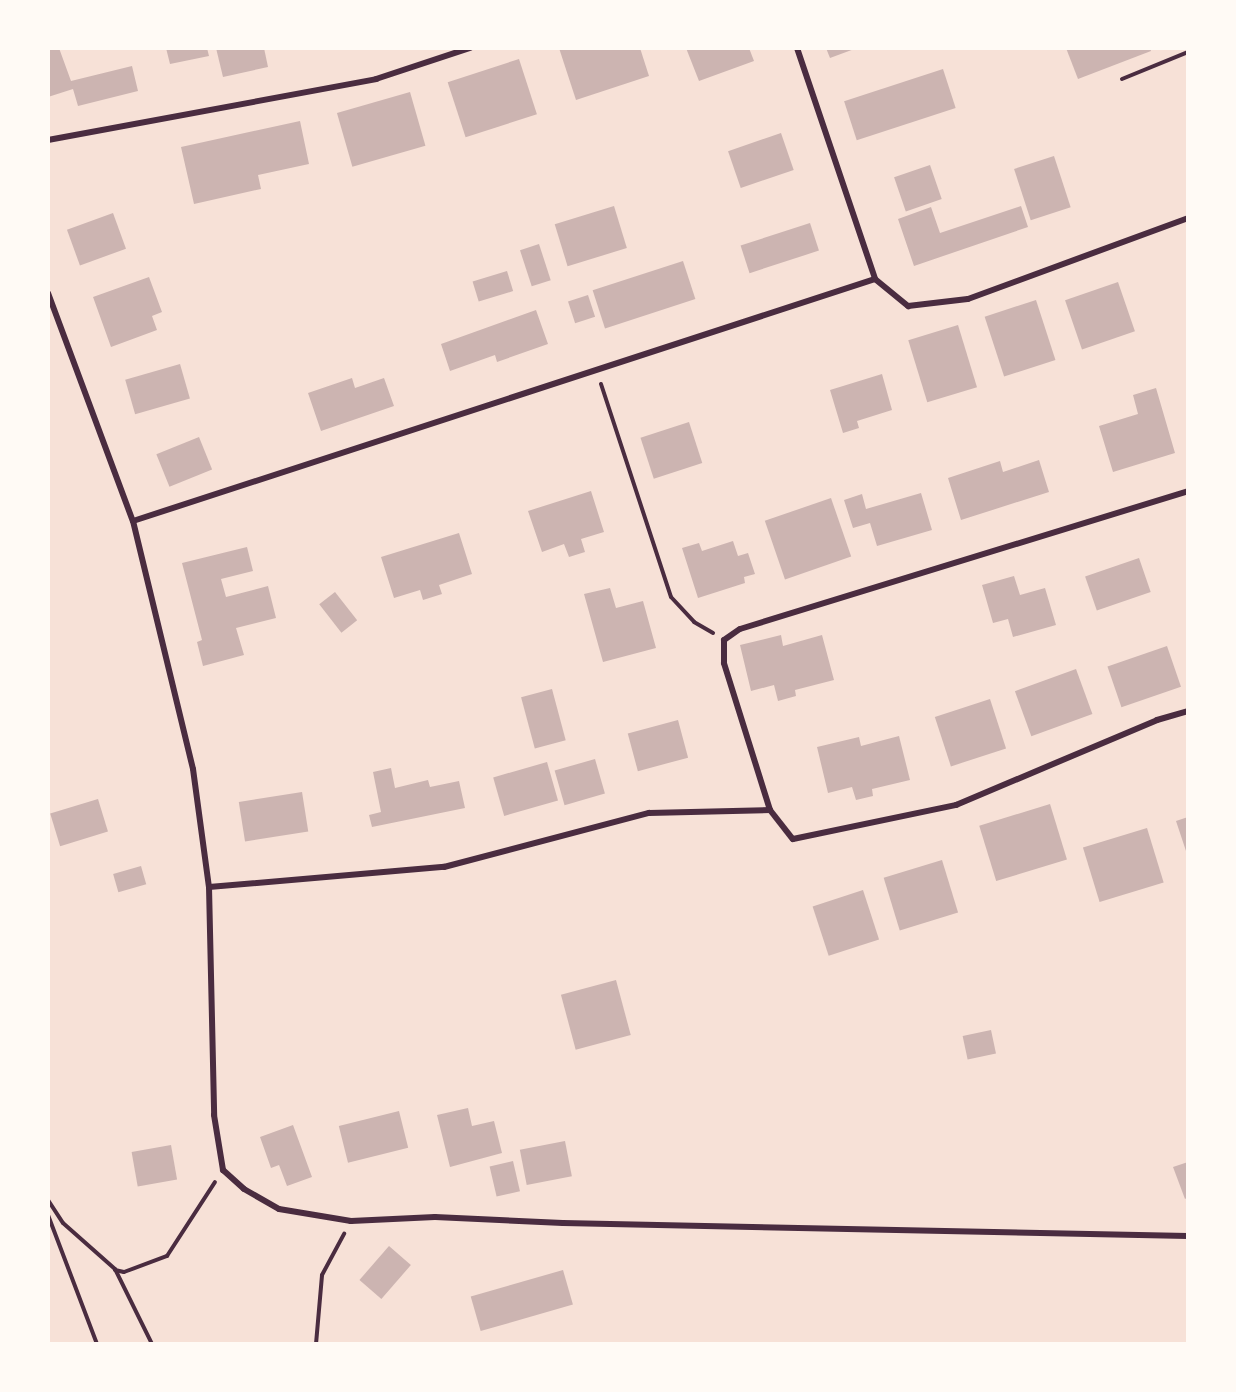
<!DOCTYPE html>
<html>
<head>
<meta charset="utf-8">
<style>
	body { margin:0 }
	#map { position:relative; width:1236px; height:1392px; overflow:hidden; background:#f7e1d7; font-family:Montserrat,sans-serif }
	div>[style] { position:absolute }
	.building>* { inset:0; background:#ccb4b1; transform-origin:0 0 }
	.path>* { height:4px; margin:-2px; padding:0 2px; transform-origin:2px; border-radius:2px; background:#4a2c40 }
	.minor>* { height:6px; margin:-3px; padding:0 3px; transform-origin:3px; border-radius:3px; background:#4a2c40 }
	span { translate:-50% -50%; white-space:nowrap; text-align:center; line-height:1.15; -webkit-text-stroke:4.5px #fffaf5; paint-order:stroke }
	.frame { position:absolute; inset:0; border:50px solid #fffaf5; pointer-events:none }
</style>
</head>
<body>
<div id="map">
	<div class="building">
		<div style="clip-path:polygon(48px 48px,59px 48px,71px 81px,132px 66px,138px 91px,78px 106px,73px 89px,48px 97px)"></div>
		<div style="clip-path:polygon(166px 48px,207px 48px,209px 56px,170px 64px)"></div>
		<div style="clip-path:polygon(216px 48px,264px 48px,268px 67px,223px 77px)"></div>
		<div style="clip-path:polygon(559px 48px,640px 48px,649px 76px,576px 100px)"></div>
		<div style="clip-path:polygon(686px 48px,749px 48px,754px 61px,699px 81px)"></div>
		<div style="clip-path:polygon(826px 48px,857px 48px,830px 58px)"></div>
		<div style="clip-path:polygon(1066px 48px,1150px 48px,1151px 51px,1078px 79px)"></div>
		<div style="left:519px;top:59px;width:58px;height:75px;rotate:72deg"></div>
		<div style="left:943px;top:69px;width:41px;height:104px;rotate:72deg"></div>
		<div style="left:410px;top:92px;width:56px;height:76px;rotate:74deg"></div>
		<div style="clip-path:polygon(300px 121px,309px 164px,258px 175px,261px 189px,194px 204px,181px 147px)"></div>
		<div style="left:781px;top:133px;width:39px;height:56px;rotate:71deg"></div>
		<div style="left:1054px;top:156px;width:54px;height:42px;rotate:72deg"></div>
		<div style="left:930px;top:165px;width:36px;height:38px;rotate:71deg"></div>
		<div style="left:614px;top:206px;width:44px;height:62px;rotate:73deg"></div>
		<div style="clip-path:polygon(1021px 206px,1028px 227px,914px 266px,898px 219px,931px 207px,940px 233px)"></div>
		<div style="left:113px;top:213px;width:38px;height:49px;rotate:70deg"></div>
		<div style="left:810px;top:223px;width:29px;height:73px;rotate:72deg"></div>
		<div style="left:539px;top:244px;width:38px;height:20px;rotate:72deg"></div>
		<div style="left:683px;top:261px;width:40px;height:95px;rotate:72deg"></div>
		<div style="left:507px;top:271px;width:21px;height:36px;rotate:73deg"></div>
		<div style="clip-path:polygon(149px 277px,162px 312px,152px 316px,157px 330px,111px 347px,93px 297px)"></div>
		<div style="left:1118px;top:282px;width:52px;height:56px;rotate:71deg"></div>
		<div style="left:588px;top:295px;width:23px;height:21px;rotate:72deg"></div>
		<div style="left:1036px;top:300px;width:63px;height:54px;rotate:72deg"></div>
		<div style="clip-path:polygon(536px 310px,548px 344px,497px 362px,495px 355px,450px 371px,441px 344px)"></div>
		<div style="left:958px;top:325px;width:65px;height:52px;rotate:73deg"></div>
		<div style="left:180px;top:364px;width:36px;height:57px;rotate:74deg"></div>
		<div style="clip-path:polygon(882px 374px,892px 410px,857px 421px,859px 428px,843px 433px,830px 390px)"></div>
		<div style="clip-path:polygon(352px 378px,355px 388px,384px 378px,394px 406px,321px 431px,308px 393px)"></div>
		<div style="clip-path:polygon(1156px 388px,1175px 453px,1113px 472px,1099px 426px,1138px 414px,1133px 395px)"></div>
		<div style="left:689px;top:422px;width:43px;height:51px;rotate:72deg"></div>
		<div style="left:199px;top:437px;width:35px;height:46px;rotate:68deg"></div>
		<div style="clip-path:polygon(1039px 460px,1049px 492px,961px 520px,948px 478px,1000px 461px,1003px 472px)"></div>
		<div style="clip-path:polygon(591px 491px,604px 532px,581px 539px,585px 552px,569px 557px,564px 544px,542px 552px,528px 511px)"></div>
		<div style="clip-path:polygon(921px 493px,932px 530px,877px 546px,870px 523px,853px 528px,844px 500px,862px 494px,866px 509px)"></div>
		<div style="left:831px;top:498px;width:62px;height:70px;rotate:71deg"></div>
		<div style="clip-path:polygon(459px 533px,472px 574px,439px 585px,442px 594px,423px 600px,420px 590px,394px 598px,381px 557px)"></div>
		<div style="clip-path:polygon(733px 541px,738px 556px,748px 553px,755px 574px,744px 577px,745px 583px,698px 598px,682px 548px,699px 543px,702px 551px)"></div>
		<div style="clip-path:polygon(247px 547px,253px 571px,221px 579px,226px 597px,268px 586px,276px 618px,236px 628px,244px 655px,203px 666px,197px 642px,202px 640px,182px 563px)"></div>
		<div style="left:1139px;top:558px;width:36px;height:57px;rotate:71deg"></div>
		<div style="clip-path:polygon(1014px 576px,1020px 595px,1045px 588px,1056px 625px,1013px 637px,1008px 619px,993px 623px,982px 585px)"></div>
		<div style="clip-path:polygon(610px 588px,616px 608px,643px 601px,656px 648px,603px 662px,584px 594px)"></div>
		<div style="left:335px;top:592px;width:36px;height:20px;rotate:52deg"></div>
		<div style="clip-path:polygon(781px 635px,783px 646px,822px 635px,834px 680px,795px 690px,796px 696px,778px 701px,774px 685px,751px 691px,740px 645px)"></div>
		<div style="left:1167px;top:646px;width:43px;height:63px;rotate:71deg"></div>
		<div style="left:1076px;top:669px;width:48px;height:65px;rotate:70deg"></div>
		<div style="left:552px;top:689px;width:53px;height:32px;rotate:75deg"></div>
		<div style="left:990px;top:699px;width:52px;height:58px;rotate:72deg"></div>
		<div style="left:678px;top:720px;width:39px;height:52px;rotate:75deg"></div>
		<div style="clip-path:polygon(899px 736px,910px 780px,872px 789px,873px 796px,856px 800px,852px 787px,828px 793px,817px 747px,859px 737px,861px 746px)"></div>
		<div style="left:595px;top:759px;width:36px;height:42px;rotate:74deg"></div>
		<div style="left:547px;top:762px;width:40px;height:56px;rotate:74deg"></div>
		<div style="clip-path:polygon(391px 768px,395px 788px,428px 780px,430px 787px,459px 781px,465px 808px,372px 827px,369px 815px,381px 812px,373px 772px)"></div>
		<div style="left:302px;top:792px;width:40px;height:64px;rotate:81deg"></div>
		<div style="left:98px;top:799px;width:34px;height:50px;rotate:73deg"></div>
		<div style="left:1050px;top:804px;width:58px;height:74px;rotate:73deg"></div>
		<div style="clip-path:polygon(1188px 817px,1188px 857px,1176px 821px)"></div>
		<div style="left:1147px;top:828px;width:57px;height:67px;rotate:73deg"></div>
		<div style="left:942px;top:860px;width:55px;height:61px;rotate:73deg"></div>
		<div style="left:141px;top:866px;width:19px;height:29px;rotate:74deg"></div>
		<div style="left:863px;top:890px;width:52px;height:53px;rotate:72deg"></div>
		<div style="left:616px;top:980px;width:57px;height:57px;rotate:75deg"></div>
		<div style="left:991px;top:1030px;width:24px;height:29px;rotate:78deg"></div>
		<div style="clip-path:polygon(468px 1108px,472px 1126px,494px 1121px,502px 1153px,450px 1167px,437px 1115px)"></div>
		<div style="left:399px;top:1111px;width:38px;height:62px;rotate:76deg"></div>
		<div style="clip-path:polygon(293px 1125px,312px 1177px,287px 1186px,279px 1165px,271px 1168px,260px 1137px)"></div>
		<div style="left:565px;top:1141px;width:36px;height:46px;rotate:79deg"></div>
		<div style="left:171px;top:1145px;width:35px;height:40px;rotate:80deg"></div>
		<div style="left:513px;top:1161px;width:31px;height:24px;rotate:77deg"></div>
		<div style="clip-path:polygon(1188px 1162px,1188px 1197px,1185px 1199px,1173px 1167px)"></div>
		<div style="left:389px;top:1246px;width:29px;height:45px;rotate:41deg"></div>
		<div style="left:563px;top:1270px;width:36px;height:96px;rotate:74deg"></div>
	</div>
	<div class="path">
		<div style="left:1122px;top:79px;width:71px;rotate:-22.2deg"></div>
		<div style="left:601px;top:384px;width:224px;rotate:71.8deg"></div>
		<div style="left:671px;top:597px;width:34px;rotate:47deg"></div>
		<div style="left:694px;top:622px;width:22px;rotate:30deg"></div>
		<div style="left:48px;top:1200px;width:27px;rotate:57deg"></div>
		<div style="left:63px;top:1223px;width:69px;rotate:41.5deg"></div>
		<div style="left:115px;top:1269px;width:84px;rotate:63.7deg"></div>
		<div style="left:48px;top:1215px;width:138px;rotate:69.2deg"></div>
		<div style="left:115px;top:1270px;width:9px;rotate:13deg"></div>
		<div style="left:124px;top:1272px;width:46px;rotate:-20.4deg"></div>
		<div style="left:167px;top:1256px;width:88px;rotate:-57deg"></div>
		<div style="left:316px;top:1344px;width:69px;rotate:-85deg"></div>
		<div style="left:322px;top:1275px;width:47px;rotate:-61.8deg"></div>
	</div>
	<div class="minor">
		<div style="left:797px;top:48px;width:244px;rotate:71.3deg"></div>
		<div style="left:48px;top:140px;width:334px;rotate:-10.5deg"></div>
		<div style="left:376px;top:79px;width:99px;rotate:-18.3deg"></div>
		<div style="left:48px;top:293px;width:243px;rotate:69.6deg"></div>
		<div style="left:133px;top:521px;width:255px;rotate:76.4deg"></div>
		<div style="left:193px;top:769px;width:119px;rotate:82.3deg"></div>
		<div style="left:209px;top:887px;width:228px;rotate:88.7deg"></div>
		<div style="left:214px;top:1115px;width:56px;rotate:80.7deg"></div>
		<div style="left:223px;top:1170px;width:28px;rotate:42deg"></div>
		<div style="left:244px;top:1189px;width:40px;rotate:29.7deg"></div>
		<div style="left:279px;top:1209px;width:73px;rotate:9.5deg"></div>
		<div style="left:351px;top:1221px;width:84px;rotate:-2.7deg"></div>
		<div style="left:435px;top:1217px;width:128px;rotate:2.7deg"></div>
		<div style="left:563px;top:1223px;width:625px;rotate:1.19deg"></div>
		<div style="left:133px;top:521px;width:780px;rotate:-18.06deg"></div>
		<div style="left:875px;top:279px;width:43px;rotate:39.3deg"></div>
		<div style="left:908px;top:306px;width:60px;rotate:-6.7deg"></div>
		<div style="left:968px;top:299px;width:234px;rotate:-20.2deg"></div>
		<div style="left:770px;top:810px;width:154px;rotate:-107.4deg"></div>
		<div style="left:724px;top:663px;width:23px;rotate:-90deg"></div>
		<div style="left:724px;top:640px;width:19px;rotate:-35deg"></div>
		<div style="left:740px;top:629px;width:469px;rotate:-17.1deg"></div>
		<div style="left:209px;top:887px;width:236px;rotate:-4.9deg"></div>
		<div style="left:444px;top:867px;width:212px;rotate:-14.8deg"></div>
		<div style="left:649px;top:813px;width:121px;rotate:-1.4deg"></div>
		<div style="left:770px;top:810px;width:37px;rotate:52deg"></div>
		<div style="left:793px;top:839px;width:167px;rotate:-11.8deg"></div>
		<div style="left:956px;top:805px;width:218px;rotate:-22.9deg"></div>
		<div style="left:1157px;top:720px;width:32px;rotate:-16deg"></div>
	</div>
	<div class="frame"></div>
</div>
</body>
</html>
